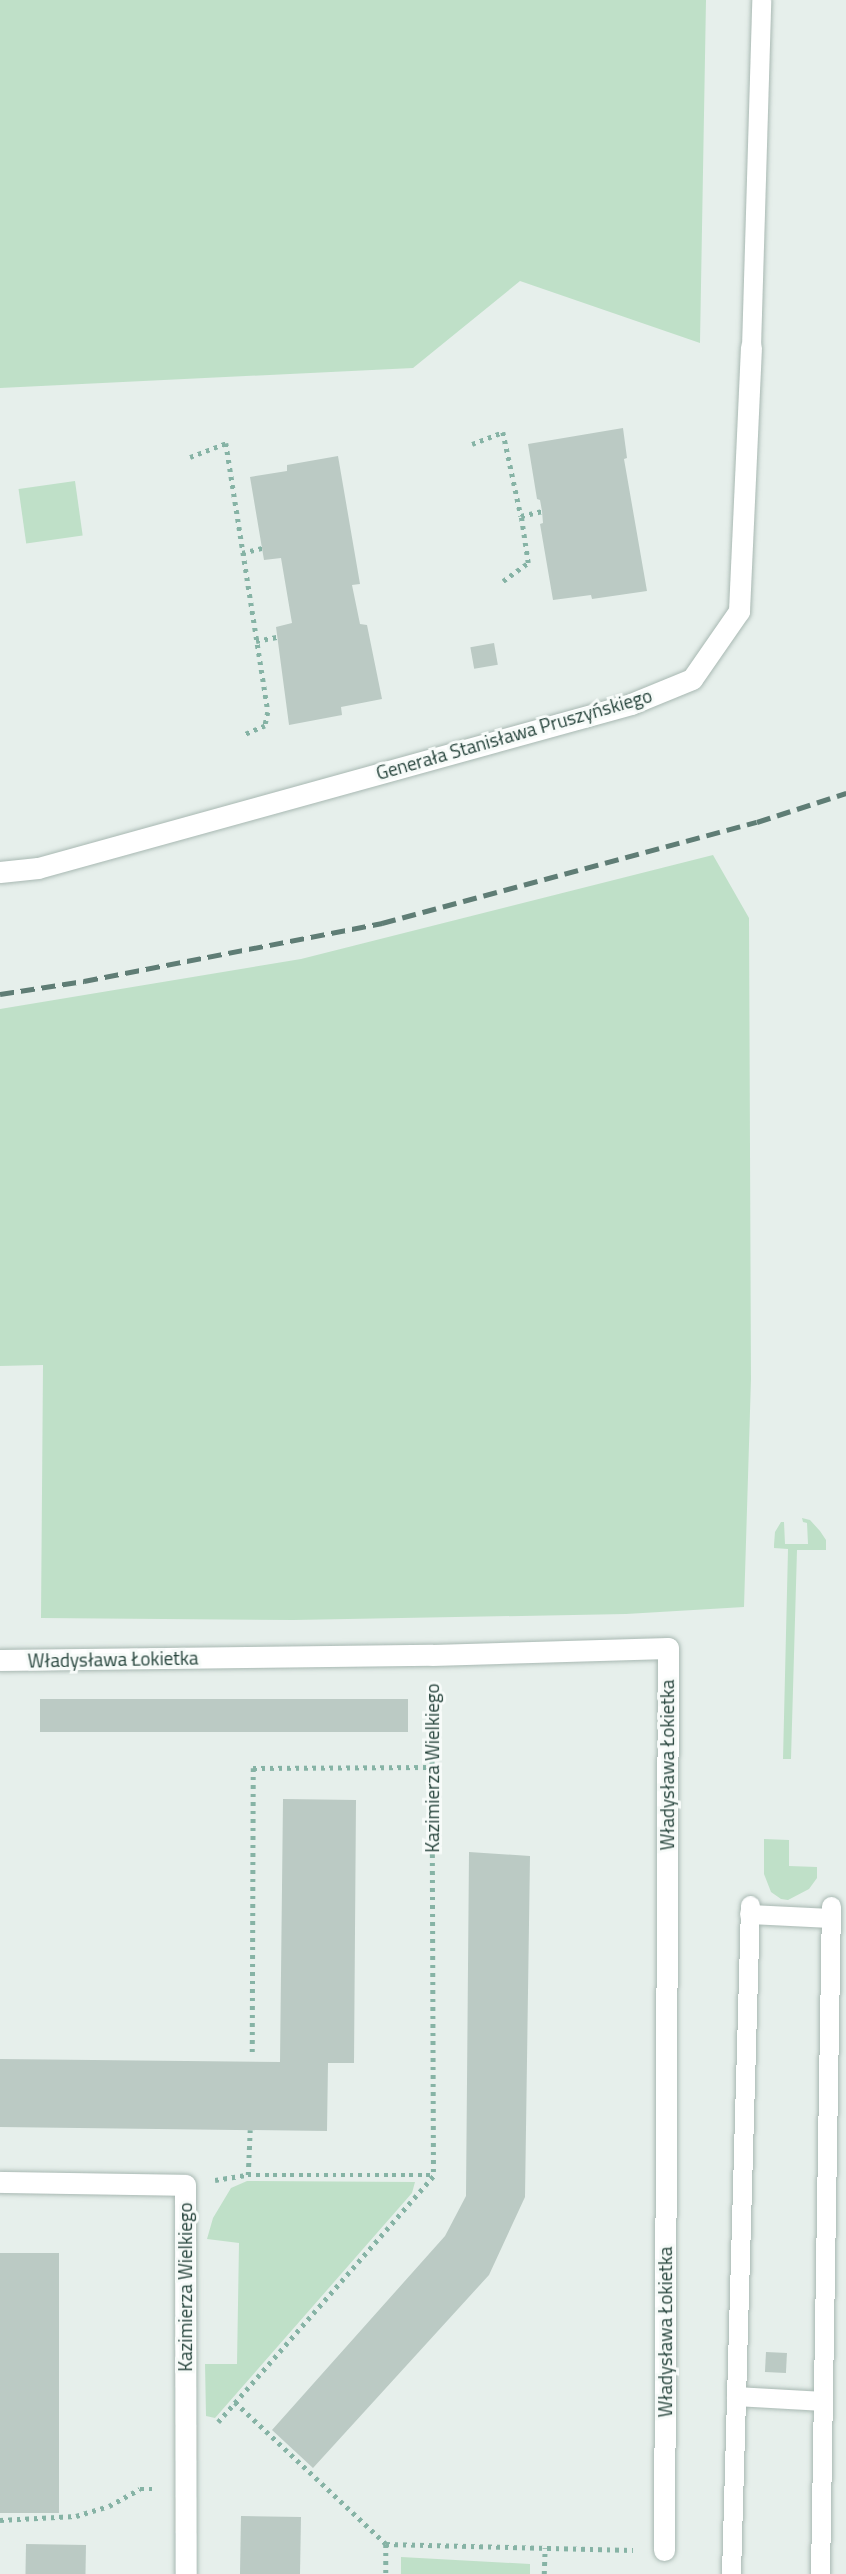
<!DOCTYPE html>
<html>
<head>
<meta charset="utf-8">
<style>
	body { margin:0 }
	#map { position:relative; width:846px; height:2574px; overflow:hidden; background:#e6efeb; font-family:"Titillium Web",sans-serif }
	div>[style] { position:absolute }
	.green>* { inset:0; background:#bfe0c8; transform-origin:0 0 }
	.building>* { inset:0; background:#bbcac4; transform-origin:0 0 }
	.path>* { height:4.5px; margin-top:-2.25px; transform-origin:0; background:repeating-linear-gradient(90deg,#86b3a5 0 3.5px,transparent 0 8.5px) }
	.roads { filter:drop-shadow(0 0 2px #a8b8b2) drop-shadow(0 0 2px #a8b8b2) }
	.service>* { height:19px; margin:-9.5px; padding:0 9.5px; transform-origin:9.5px; border-radius:9.5px; background:#fff }
	.minor>* { height:21px; margin:-10.5px; padding:0 10.5px; transform-origin:10.5px; border-radius:10.5px; background:#fff }
	.rail>* { height:5px; margin-top:-2.5px; transform-origin:0; background:repeating-linear-gradient(90deg,#5f7d75 0 14px,transparent 0 21px) }
	span { translate:-50% -50%; white-space:nowrap; text-align:center; line-height:1.15; -webkit-text-stroke:6px #f7fbf9; paint-order:stroke }
	.street-label { font-size:19px; color:#24423a }
</style>
</head>
<body>
<div id="map">
	<div class="green">
		<div style="clip-path:polygon(0 0,706px 0,700px 343px,520px 281px,413px 368px,0 388px)"></div>
		<div style="left:75px;top:481px;width:55px;height:57px;rotate:82deg"></div>
		<div style="clip-path:polygon(713px 855px,749px 918px,751px 1379px,744px 1607px,626px 1614px,293px 1620px,41px 1618px,43px 1365px,0 1366px,0 1009px,301px 959px)"></div>
		<div style="clip-path:polygon(802px 1518px,810px 1520px,820px 1531px,826px 1540px,826px 1550px,797px 1550px,791px 1759px,783px 1759px,788px 1549px,774px 1548px,774px 1545px,775px 1532px,781px 1522px,784px 1522px,785px 1544px,808px 1544px,807px 1523px,803px 1522px)"></div>
		<div style="clip-path:polygon(764px 1839px,789px 1840px,789px 1866px,817px 1867px,817px 1878px,809px 1889px,788px 1900px,781px 1899px,771px 1892px,764px 1874px)"></div>
		<div style="clip-path:polygon(247px 2181px,415px 2182px,412px 2193px,215px 2418px,206px 2416px,205px 2364px,237px 2364px,239px 2243px,207px 2239px,213px 2218px,231px 2188px)"></div>
		<div style="clip-path:polygon(401px 2557px,530px 2564px,530px 2574px,401px 2574px)"></div>
	</div>
	<div class="building">
		<div style="clip-path:polygon(623px 428px,627px 458px,624px 459px,647px 591px,592px 599px,591px 595px,553px 600px,540px 524px,543px 523px,542px 511px,540px 500px,537px 499px,528px 444px)"></div>
		<div style="clip-path:polygon(338px 456px,360px 584px,352px 585px,360px 624px,367px 625px,382px 699px,341px 707px,342px 715px,289px 725px,276px 627px,292px 623px,281px 558px,264px 560px,250px 477px,287px 471px,287px 465px)"></div>
		<div style="left:494px;top:643px;width:22px;height:24px;rotate:80deg"></div>
		<div style="left:40px;top:1699px;width:368px;height:33px"></div>
		<div style="clip-path:polygon(283px 1799px,356px 1800px,354px 2063px,328px 2063px,327px 2131px,0 2127px,0 2059px,280px 2062px)"></div>
		<div style="clip-path:polygon(469px 1852px,530px 1856px,525px 2197px,489px 2275px,313px 2468px,272px 2430px,445px 2236px,466px 2196px)"></div>
		<div style="left:0;top:2253px;width:59px;height:260px"></div>
		<div style="left:766px;top:2352px;width:21px;height:20px;rotate:3deg"></div>
		<div style="left:241px;top:2516px;width:60px;height:58px;rotate:1deg"></div>
		<div style="left:26px;top:2544px;width:60px;height:30px;rotate:1deg"></div>
	</div>
	<div class="path">
		<div style="left:472px;top:444px;width:33px;rotate:-21deg"></div>
		<div style="left:503px;top:432px;width:86px;rotate:77.9deg"></div>
		<div style="left:190px;top:457px;width:39px;rotate:-21deg"></div>
		<div style="left:226px;top:443px;width:272px;rotate:81.1deg"></div>
		<div style="left:268px;top:712px;width:14px;rotate:102deg"></div>
		<div style="left:265px;top:726px;width:23px;rotate:157deg"></div>
		<div style="left:242px;top:553px;width:21px;rotate:-14deg"></div>
		<div style="left:503px;top:581px;width:31px;rotate:-36deg"></div>
		<div style="left:528px;top:563px;width:48px;rotate:-98.5deg"></div>
		<div style="left:521px;top:516px;width:22px;rotate:-13deg"></div>
		<div style="left:256px;top:641px;width:21px;rotate:-11deg"></div>
		<div style="left:432px;top:1684px;width:491px;rotate:89.8deg"></div>
		<div style="left:252px;top:2052px;width:284px;rotate:-89.8deg"></div>
		<div style="left:253px;top:1768px;width:179px;rotate:-0.3deg"></div>
		<div style="left:248px;top:2175px;width:45px;rotate:-87.5deg"></div>
		<div style="left:215px;top:2180px;width:33px;rotate:-9deg"></div>
		<div style="left:248px;top:2175px;width:185px"></div>
		<div style="left:235px;top:2402px;width:207px;rotate:43.2deg"></div>
		<div style="left:386px;top:2544px;width:30px;rotate:90deg"></div>
		<div style="left:218px;top:2422px;width:328px;rotate:-48.8deg"></div>
		<div style="left:0;top:2520px;width:76px;rotate:-3deg"></div>
		<div style="left:76px;top:2516px;width:34px;rotate:-17deg"></div>
		<div style="left:109px;top:2506px;width:35px;rotate:-29deg"></div>
		<div style="left:140px;top:2489px;width:14px"></div>
		<div style="left:386px;top:2544px;width:247px;rotate:1.4deg"></div>
		<div style="left:544px;top:2574px;width:26px;rotate:-88deg"></div>
	</div>
	<div class="roads">
		<div class="service">
			<div style="left:751px;top:347px;width:347px;rotate:-88.3deg"></div>
			<div style="left:749px;top:1914px;width:82px;rotate:2.8deg"></div>
			<div style="left:736px;top:2396px;width:87px;rotate:3.3deg"></div>
			<div style="left:731px;top:2574px;width:669px;rotate:-88.37deg"></div>
			<div style="left:820px;top:2574px;width:668px;rotate:-89.06deg"></div>
		</div>
		<div class="minor">
			<div style="left:0;top:872px;width:38px;rotate:-6deg"></div>
			<div style="left:38px;top:868px;width:615px;rotate:-15.46deg"></div>
			<div style="left:631px;top:704px;width:66px;rotate:-22.3deg"></div>
			<div style="left:692px;top:679px;width:83px;rotate:-55.3deg"></div>
			<div style="left:739px;top:611px;width:264px;rotate:-87.4deg"></div>
			<div style="left:0;top:1660px;width:432px;rotate:-0.7deg"></div>
			<div style="left:432px;top:1655px;width:236px;rotate:-1.7deg"></div>
			<div style="left:668px;top:1648px;width:902px;rotate:90.25deg"></div>
			<div style="left:0;top:2182px;width:185px;rotate:0.9deg"></div>
			<div style="left:185px;top:2185px;width:389px;rotate:89.9deg"></div>
		</div>
	</div>
	<div class="rail">
		<div style="left:0;top:994px;width:85px;rotate:-8.8deg"></div>
		<div style="left:84px;top:981px;width:304px;rotate:-11deg"></div>
		<div style="left:382px;top:923px;width:388px;rotate:-15.1deg"></div>
		<div style="left:757px;top:822px;width:94px;rotate:-18deg"></div>
	</div>
	<div class="street-label">
		<span style="left:514px;top:734px;rotate:-16deg">Generała Stanisława Pruszyńskiego</span>
		<span style="left:113px;top:1659px;rotate:-1deg">Władysława Łokietka</span>
		<span style="left:667px;top:1765px;rotate:-90deg">Władysława Łokietka</span>
		<span style="left:432px;top:1768px;rotate:-90deg">Kazimierza Wielkiego</span>
		<span style="left:185px;top:2287px;rotate:-90deg">Kazimierza Wielkiego</span>
		<span style="left:665px;top:2332px;rotate:-90deg">Władysława Łokietka</span>
	</div>
</div>
</body>
</html>
